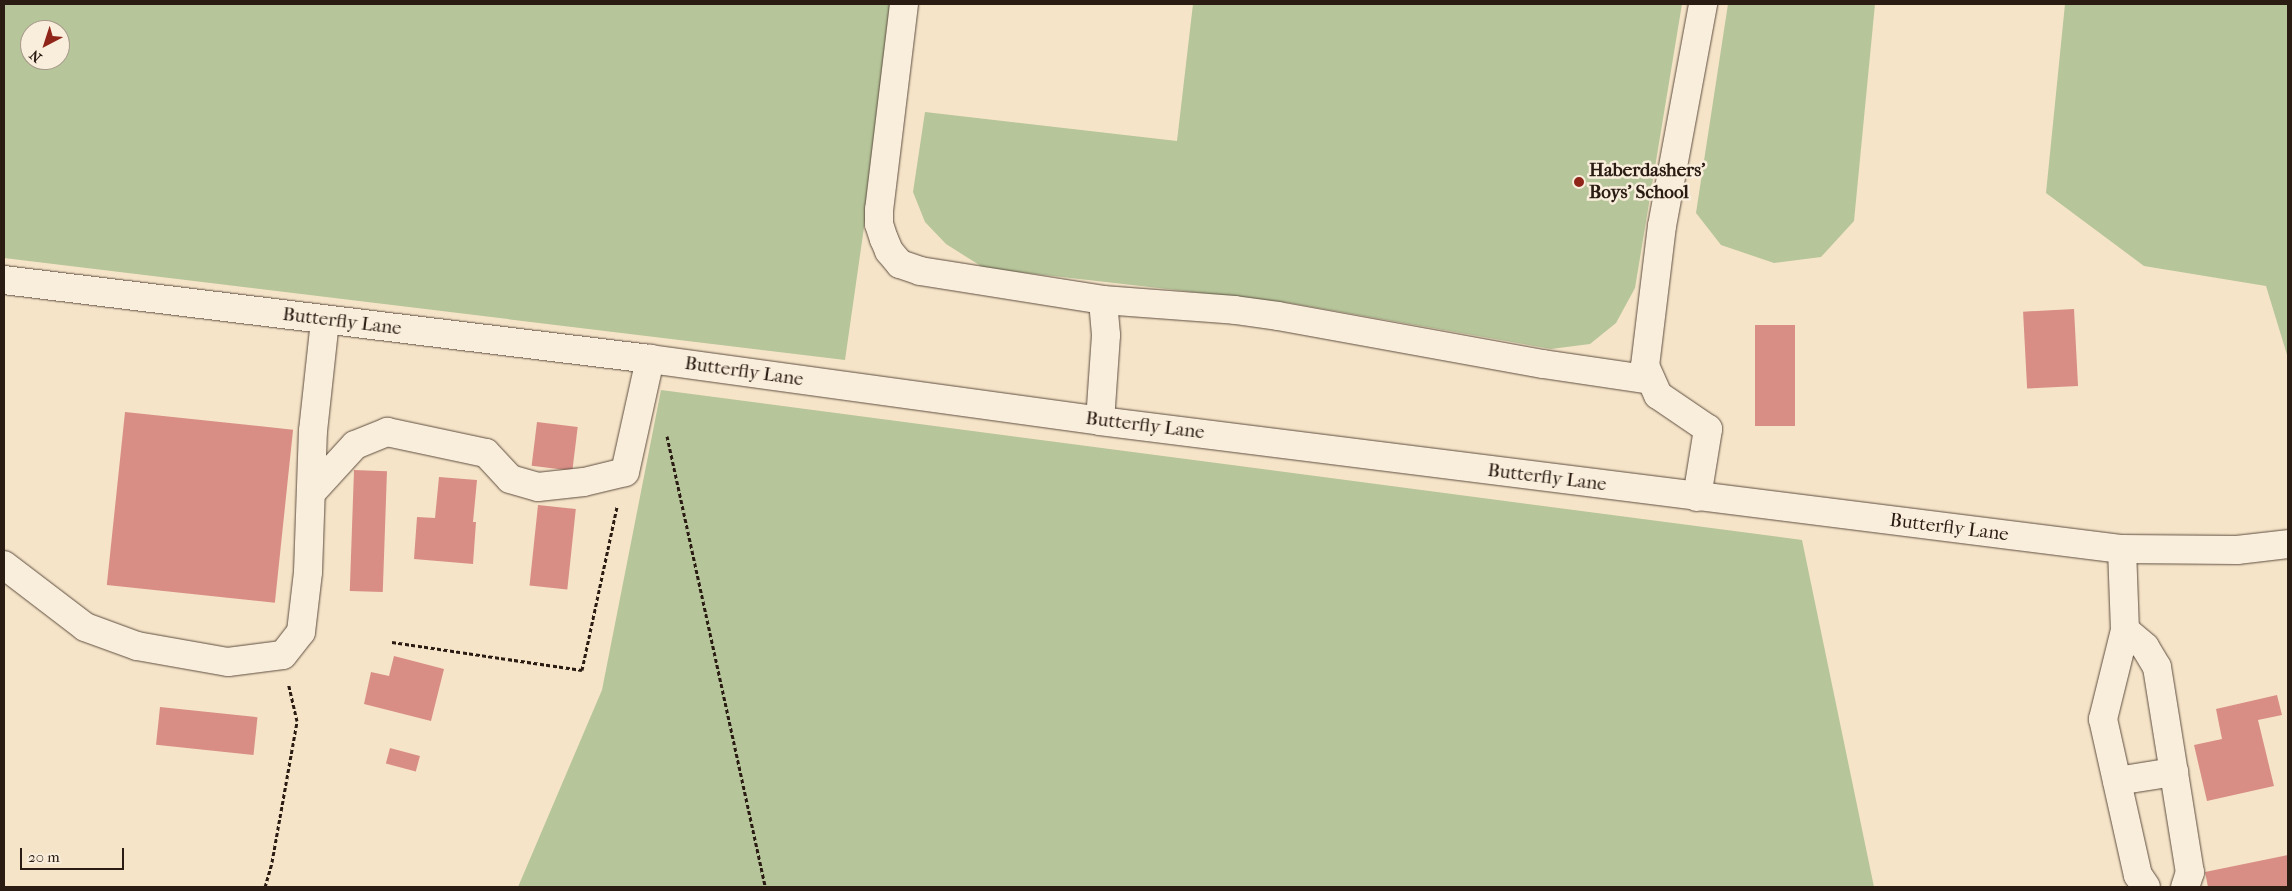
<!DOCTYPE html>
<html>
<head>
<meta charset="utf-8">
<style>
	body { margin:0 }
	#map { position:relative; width:2292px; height:891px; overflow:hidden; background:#f6e4c8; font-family:"IM FELL French Canon",serif }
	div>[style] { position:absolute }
	.green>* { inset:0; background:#b6c59a }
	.building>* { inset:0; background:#d88e85; transform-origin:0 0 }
	.path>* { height:3px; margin-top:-1.5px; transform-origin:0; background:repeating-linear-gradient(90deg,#2a1c13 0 4px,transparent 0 6.5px) }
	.roads { filter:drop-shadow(0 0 1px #5d4e40) drop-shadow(0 0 1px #5d4e40) }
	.minor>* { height:28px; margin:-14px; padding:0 14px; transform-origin:14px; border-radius:14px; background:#f9eddb }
	.dots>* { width:14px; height:14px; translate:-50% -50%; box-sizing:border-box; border:2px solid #f9eddb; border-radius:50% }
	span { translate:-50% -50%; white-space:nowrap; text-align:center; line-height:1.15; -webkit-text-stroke:5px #f9eddb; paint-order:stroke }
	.poi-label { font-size:19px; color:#2a1c13; font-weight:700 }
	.left { translate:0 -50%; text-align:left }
	.street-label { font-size:19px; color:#2a1c13 }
	.frame { position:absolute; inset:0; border:5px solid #2a1c13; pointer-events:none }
	.north { position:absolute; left:20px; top:20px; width:50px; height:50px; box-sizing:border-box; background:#f9eddb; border:1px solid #a6998b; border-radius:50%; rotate:220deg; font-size:14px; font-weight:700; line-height:20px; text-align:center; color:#2a1c13 }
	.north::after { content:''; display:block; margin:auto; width:18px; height:22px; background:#8f2418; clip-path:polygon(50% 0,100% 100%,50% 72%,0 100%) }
	.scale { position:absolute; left:20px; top:848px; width:104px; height:22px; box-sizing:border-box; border:2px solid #2a1c13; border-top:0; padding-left:6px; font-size:15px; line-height:18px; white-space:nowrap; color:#2a1c13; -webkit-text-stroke:4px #f9eddb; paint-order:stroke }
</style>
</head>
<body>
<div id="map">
	<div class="green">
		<div style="clip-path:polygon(evenodd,4px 4px,896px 4px,845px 360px,4px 258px,4px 4px,30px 30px,60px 30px,60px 60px,30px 60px,30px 30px)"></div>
		<div style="clip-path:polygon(1193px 4px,1682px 4px,1635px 288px,1616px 323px,1590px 344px,1551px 349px,1290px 303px,984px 268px,946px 244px,925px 222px,913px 192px,925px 112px,1177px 141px)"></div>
		<div style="clip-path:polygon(1728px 4px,1875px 4px,1854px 221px,1821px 257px,1774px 263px,1721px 245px,1696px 213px)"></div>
		<div style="clip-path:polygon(2065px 4px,2288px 4px,2288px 358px,2266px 286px,2144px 266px,2046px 193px)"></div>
		<div style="clip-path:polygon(661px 390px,1802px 540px,1874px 887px,518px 887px,602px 690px)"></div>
	</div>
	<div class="building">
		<div style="left:2074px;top:309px;width:77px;height:51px;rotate:87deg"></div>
		<div style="left:1755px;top:325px;width:40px;height:101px"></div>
		<div style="left:125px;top:412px;width:169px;height:174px;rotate:6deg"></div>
		<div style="left:537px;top:422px;width:41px;height:44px;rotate:7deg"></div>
		<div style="left:354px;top:470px;width:33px;height:121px;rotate:2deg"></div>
		<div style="clip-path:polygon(439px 477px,477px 480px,473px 522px,476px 522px,473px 564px,414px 559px,417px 517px,435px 518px)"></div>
		<div style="left:538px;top:505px;width:38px;height:81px;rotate:6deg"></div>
		<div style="clip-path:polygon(394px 656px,444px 669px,431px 721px,364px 704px,371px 672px,389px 676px)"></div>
		<div style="clip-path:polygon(2277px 695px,2282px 715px,2258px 720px,2274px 786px,2207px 801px,2194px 745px,2222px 739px,2216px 709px)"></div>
		<div style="left:160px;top:707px;width:98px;height:38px;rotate:6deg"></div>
		<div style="left:390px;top:748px;width:31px;height:16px;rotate:15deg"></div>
		<div style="clip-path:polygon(2288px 855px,2288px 887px,2208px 887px,2205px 872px)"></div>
	</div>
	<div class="path">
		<div style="left:667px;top:436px;width:462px;rotate:77.7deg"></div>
		<div style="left:392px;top:642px;width:192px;rotate:8.4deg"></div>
		<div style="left:582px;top:670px;width:167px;rotate:-77.9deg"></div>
		<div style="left:265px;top:887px;width:26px;rotate:-74deg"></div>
		<div style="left:272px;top:862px;width:143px;rotate:-79.9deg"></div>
		<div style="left:297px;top:721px;width:37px;rotate:-103deg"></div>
	</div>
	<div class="roads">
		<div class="minor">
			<div style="left:904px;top:4px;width:208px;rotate:96.9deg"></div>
			<div style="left:879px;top:210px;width:14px;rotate:90deg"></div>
			<div style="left:879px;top:224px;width:16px;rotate:72deg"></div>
			<div style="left:884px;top:239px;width:13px;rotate:67deg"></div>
			<div style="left:889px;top:251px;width:17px;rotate:50deg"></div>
			<div style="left:900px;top:264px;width:21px;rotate:19deg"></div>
			<div style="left:920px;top:271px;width:185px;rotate:9deg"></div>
			<div style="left:1103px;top:300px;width:132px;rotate:4.3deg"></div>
			<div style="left:1235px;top:310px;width:43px;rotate:7.9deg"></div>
			<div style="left:1278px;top:316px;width:269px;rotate:10.3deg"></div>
			<div style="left:1543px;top:364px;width:109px;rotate:8.4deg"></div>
			<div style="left:4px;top:280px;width:651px;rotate:6.97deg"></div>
			<div style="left:650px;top:359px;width:454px;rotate:7.8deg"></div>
			<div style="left:1100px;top:421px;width:1030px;rotate:7.14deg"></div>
			<div style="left:2122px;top:549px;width:115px;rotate:0.5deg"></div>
			<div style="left:2237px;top:550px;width:51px;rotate:-6.7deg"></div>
			<div style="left:1100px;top:421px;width:86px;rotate:-86deg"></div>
			<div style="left:1106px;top:335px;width:35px;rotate:-95deg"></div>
			<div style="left:311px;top:493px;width:65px;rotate:-47.5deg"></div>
			<div style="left:355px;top:445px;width:35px;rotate:-22deg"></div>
			<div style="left:387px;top:432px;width:101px;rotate:12deg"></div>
			<div style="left:486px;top:453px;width:35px;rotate:47deg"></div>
			<div style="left:510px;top:479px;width:29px;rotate:16deg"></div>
			<div style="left:538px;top:487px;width:46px;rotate:-6.2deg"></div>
			<div style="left:584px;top:482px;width:42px;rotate:-13.7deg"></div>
			<div style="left:625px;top:472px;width:116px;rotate:-77.5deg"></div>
			<div style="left:1697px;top:497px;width:69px;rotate:-80.8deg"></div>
			<div style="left:1708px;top:429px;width:60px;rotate:-145.8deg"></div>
			<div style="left:1658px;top:395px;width:32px;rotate:-114deg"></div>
			<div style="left:1645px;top:366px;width:141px;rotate:-83.1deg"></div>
			<div style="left:1662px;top:226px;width:226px;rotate:-79.5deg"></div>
			<div style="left:2122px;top:549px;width:81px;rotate:87.9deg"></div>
			<div style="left:2125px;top:630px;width:92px;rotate:103.9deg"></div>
			<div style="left:2103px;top:719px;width:160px;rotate:77.4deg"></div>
			<div style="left:2138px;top:875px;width:14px;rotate:56deg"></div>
			<div style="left:4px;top:565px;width:102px;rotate:37.4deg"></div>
			<div style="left:85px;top:627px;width:55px;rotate:20.1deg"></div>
			<div style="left:137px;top:646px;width:92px;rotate:10deg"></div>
			<div style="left:228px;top:662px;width:55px;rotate:-7.3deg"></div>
			<div style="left:283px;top:655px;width:29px;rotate:-52deg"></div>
			<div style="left:301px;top:632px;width:60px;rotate:-83.3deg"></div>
			<div style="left:308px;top:572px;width:141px;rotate:-88deg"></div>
			<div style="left:313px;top:431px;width:112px;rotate:-83.8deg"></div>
			<div style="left:2125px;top:630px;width:26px;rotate:40deg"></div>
			<div style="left:2145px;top:647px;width:23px;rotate:59deg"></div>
			<div style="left:2157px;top:667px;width:208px;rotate:80.9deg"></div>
			<div style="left:2190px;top:872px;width:16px;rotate:108deg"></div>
			<div style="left:2117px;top:781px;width:58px;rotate:-9deg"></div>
		</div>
	</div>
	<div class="dots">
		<div style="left:1579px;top:182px;background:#8f2418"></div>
	</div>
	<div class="poi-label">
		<span class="left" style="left:1589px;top:182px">Haberdashers'<br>Boys' School</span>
	</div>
	<div class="street-label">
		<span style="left:342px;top:322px;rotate:7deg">Butterfly Lane</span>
		<span style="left:744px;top:372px;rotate:8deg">Butterfly Lane</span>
		<span style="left:1145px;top:426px;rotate:7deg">Butterfly Lane</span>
		<span style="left:1547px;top:478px;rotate:7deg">Butterfly Lane</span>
		<span style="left:1949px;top:528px;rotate:7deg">Butterfly Lane</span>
	</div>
	<div class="frame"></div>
	<div class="north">N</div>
	<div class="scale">20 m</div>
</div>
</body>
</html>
